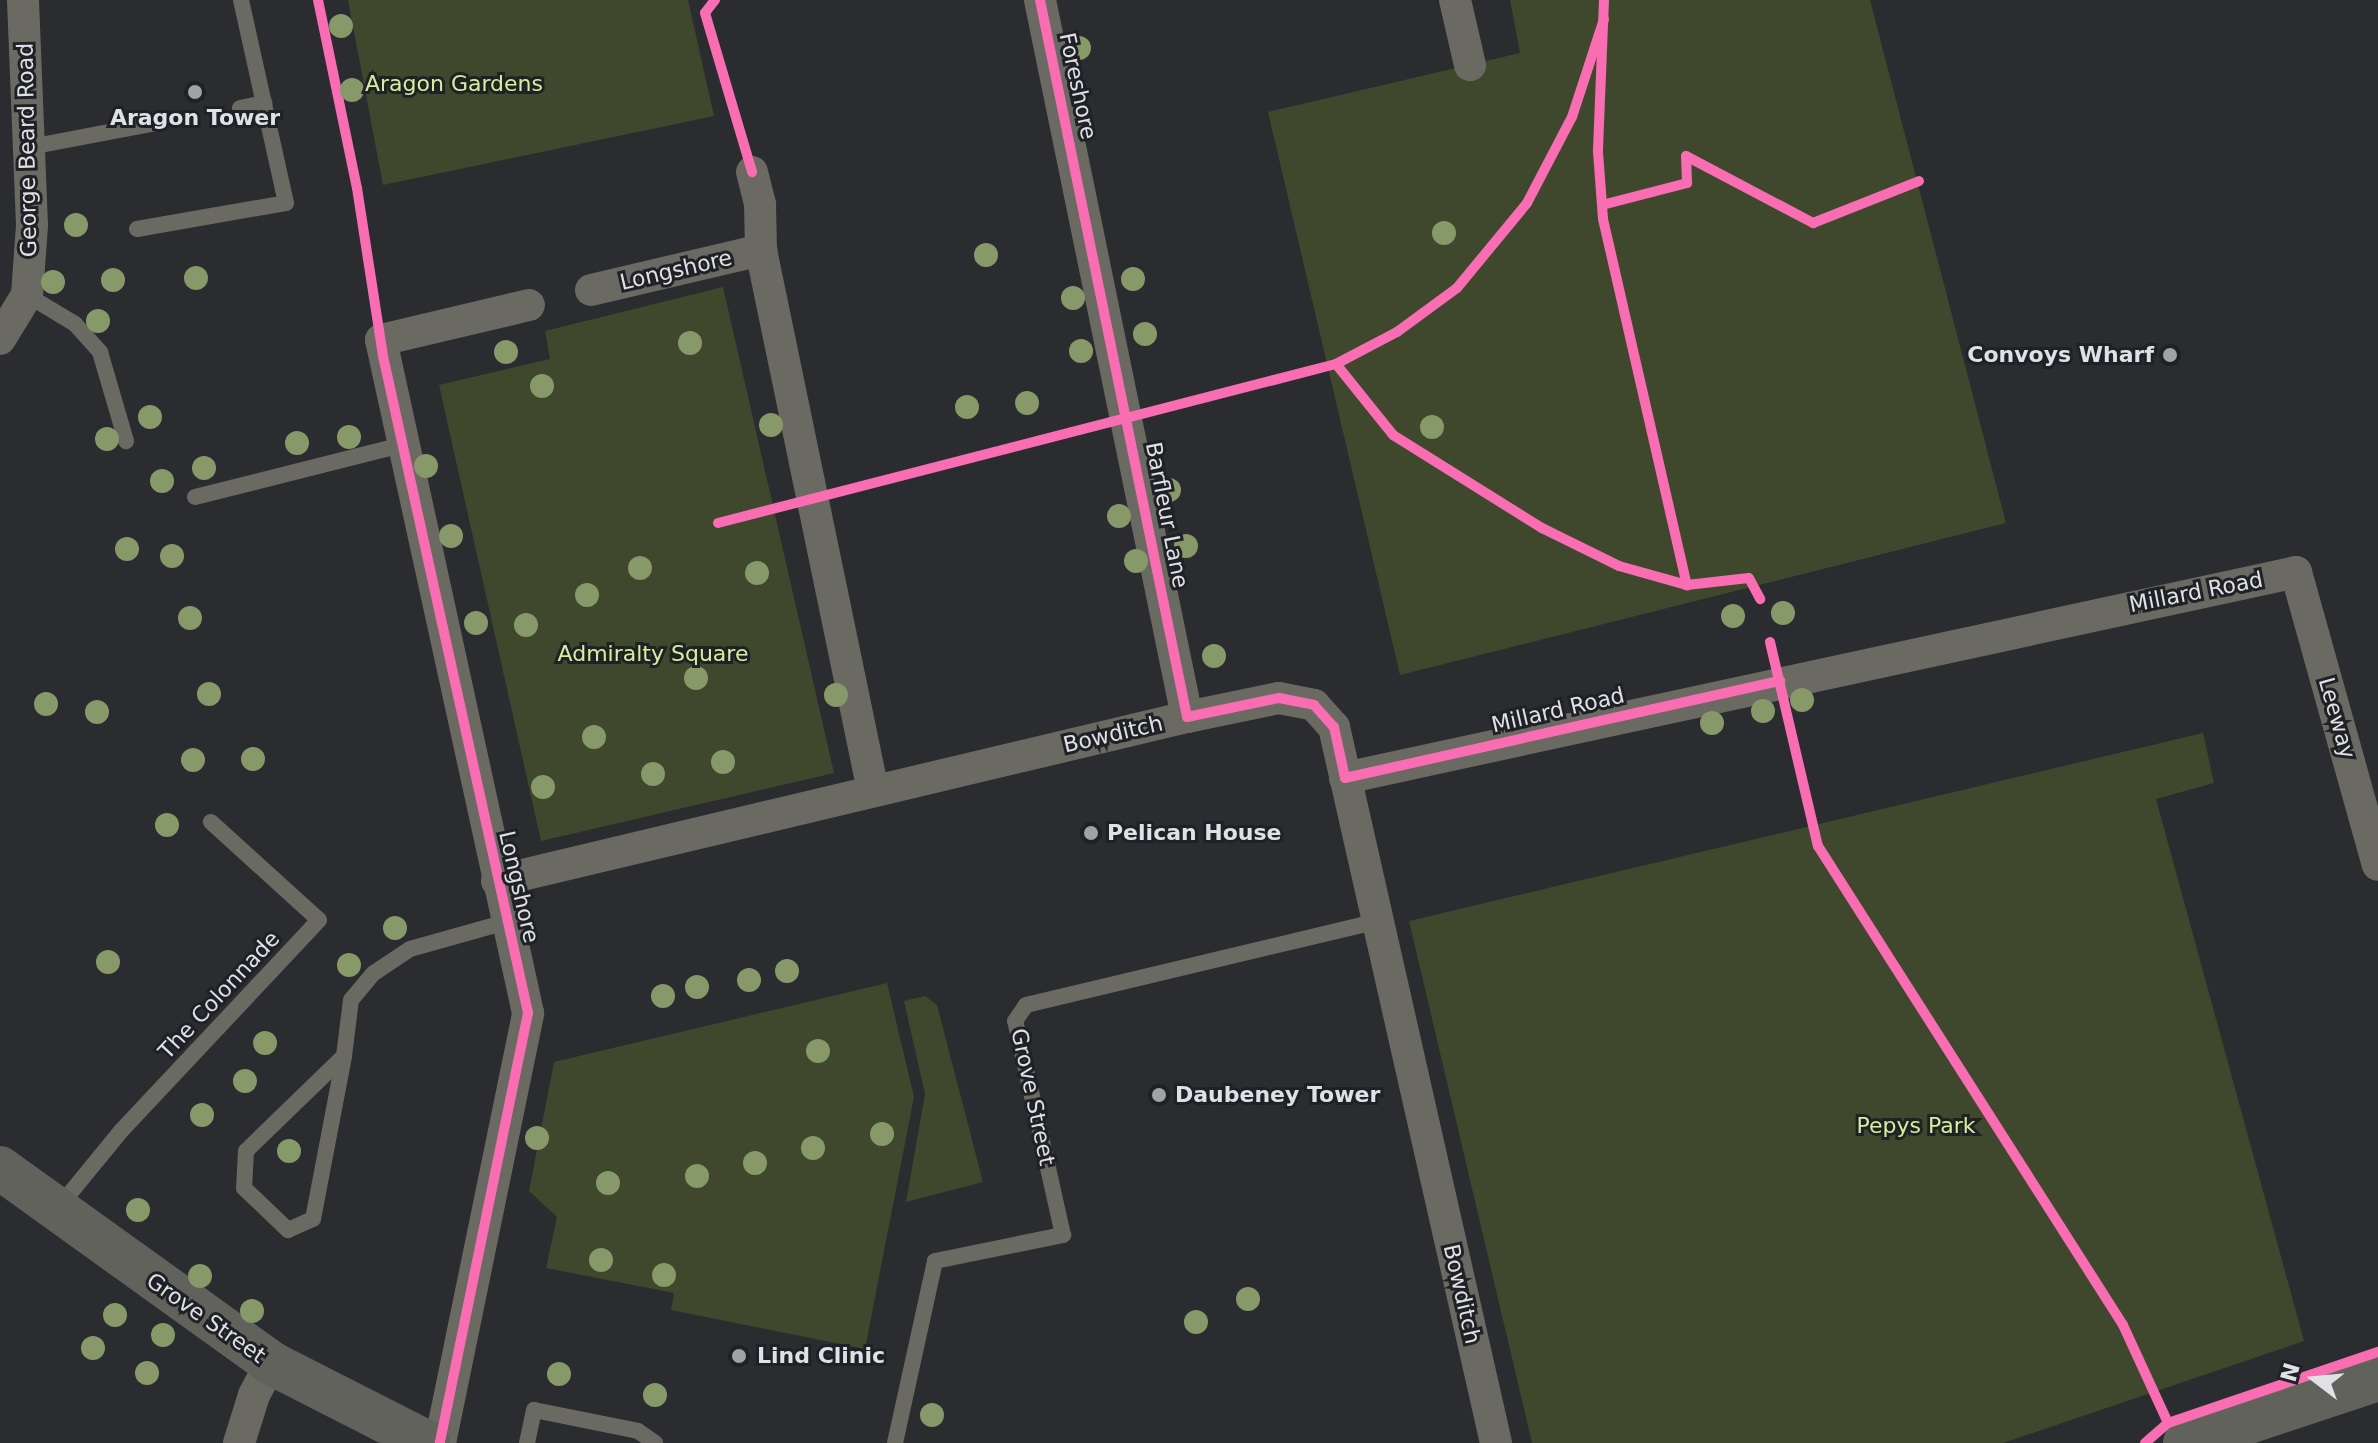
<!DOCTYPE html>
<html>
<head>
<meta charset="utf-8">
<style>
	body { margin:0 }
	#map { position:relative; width:2378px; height:1443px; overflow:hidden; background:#2a2c2f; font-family:"DejaVu Sans",sans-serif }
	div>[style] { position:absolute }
	.green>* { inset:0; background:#3f482c }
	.service>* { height:16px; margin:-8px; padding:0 8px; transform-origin:8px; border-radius:8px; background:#6a6962 }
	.minor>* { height:32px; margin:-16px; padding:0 16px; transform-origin:16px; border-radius:16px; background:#6a6962 }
	.secondary>* { height:44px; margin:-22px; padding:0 22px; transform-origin:22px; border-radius:22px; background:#62625d }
	.cycleway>* { height:10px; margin:-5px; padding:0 5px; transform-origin:5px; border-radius:5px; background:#f96db3 }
	.trees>* { width:24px; height:24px; margin:-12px; border-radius:50%; background:#879869 }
	.dots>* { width:22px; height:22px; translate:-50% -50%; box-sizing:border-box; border:4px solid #1f2126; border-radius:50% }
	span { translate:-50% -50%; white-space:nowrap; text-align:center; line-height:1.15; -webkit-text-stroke:6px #1f2126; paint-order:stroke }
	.park-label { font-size:22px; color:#d3f099 }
	.street-label { font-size:22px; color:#dfe1e4 }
	.poi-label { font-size:22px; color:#dfe1e4; font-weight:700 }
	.right { translate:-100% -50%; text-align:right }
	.left { translate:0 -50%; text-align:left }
	.north { position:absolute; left:2274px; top:1339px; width:80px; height:80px; -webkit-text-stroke:6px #1f2126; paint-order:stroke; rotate:286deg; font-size:22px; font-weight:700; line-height:32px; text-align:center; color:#dfe1e4 }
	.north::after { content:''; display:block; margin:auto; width:28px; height:36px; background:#dfe1e4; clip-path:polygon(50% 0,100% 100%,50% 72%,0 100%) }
</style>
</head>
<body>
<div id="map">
	<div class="green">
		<div style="clip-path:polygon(348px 0,688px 0,714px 116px,383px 185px)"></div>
		<div style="clip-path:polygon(1510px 0,1870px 0,2006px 523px,1400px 675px,1268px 112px,1520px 53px)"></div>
		<div style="clip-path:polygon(723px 287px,834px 773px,541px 841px,439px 385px,550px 359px,545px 331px)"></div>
		<div style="clip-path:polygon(2203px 733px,2214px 783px,2156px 799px,2304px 1341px,2003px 1443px,1532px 1443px,1409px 921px)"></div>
		<div style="clip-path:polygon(887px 983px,914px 1097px,865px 1349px,671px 1310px,674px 1293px,546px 1268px,557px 1217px,529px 1191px,554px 1062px)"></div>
		<div style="clip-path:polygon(925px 996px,937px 1005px,983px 1182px,906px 1202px,925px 1094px,904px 1001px)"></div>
	</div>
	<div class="service">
		<div style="left:240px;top:108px;width:25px;rotate:-12deg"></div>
		<div style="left:30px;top:147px;width:133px;rotate:-10.8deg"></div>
		<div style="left:137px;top:229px;width:151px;rotate:-9.9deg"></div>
		<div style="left:286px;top:203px;width:208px;rotate:-102.5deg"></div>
		<div style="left:27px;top:295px;width:56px;rotate:31.1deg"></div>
		<div style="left:75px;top:324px;width:38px;rotate:48deg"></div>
		<div style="left:100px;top:352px;width:93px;rotate:73.7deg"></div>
		<div style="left:195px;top:497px;width:213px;rotate:-14.1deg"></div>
		<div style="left:344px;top:1056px;width:136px;rotate:135.9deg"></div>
		<div style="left:246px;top:1151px;width:37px;rotate:93deg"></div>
		<div style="left:244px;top:1188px;width:61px;rotate:43.7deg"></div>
		<div style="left:288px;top:1230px;width:27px;rotate:-24deg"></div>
		<div style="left:313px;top:1219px;width:166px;rotate:-79.2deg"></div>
		<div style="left:344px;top:1056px;width:56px;rotate:-82.9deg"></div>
		<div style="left:351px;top:1000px;width:35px;rotate:-50deg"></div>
		<div style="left:374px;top:973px;width:43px;rotate:-33.7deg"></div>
		<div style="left:410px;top:949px;width:100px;rotate:-15.7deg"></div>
		<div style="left:58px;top:1208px;width:99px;rotate:-50.7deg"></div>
		<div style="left:121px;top:1131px;width:289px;rotate:-46.8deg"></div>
		<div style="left:319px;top:920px;width:146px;rotate:-137.8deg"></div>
		<div style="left:527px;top:1443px;width:34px;rotate:-78deg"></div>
		<div style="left:534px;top:1410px;width:106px;rotate:11.4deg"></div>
		<div style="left:638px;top:1431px;width:21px;rotate:35deg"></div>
		<div style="left:895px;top:1443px;width:186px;rotate:-77.6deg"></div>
		<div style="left:935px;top:1261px;width:131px;rotate:-11.5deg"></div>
		<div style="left:1063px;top:1235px;width:219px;rotate:-102.6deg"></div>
		<div style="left:1015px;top:1021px;width:19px;rotate:-55deg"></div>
		<div style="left:1026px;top:1005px;width:362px;rotate:-13.4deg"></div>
	</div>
	<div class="minor">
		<div style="left:1040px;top:0;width:732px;rotate:78.41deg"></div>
		<div style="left:1455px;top:0;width:67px;rotate:77deg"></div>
		<div style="left:752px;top:172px;width:34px;rotate:76deg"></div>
		<div style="left:760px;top:205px;width:45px;rotate:88.7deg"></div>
		<div style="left:761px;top:250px;width:552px;rotate:78.3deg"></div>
		<div style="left:591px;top:290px;width:175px;rotate:-13.2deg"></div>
		<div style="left:0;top:339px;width:52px;rotate:-58.5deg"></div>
		<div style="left:27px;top:295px;width:70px;rotate:-85.9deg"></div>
		<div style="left:32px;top:225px;width:225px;rotate:-92.3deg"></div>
		<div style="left:1345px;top:778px;width:973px;rotate:-12.22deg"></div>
		<div style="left:2296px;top:572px;width:304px;rotate:74.4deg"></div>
		<div style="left:497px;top:881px;width:709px;rotate:-13.37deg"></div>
		<div style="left:1187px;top:717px;width:94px;rotate:-11.7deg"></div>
		<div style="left:1279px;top:698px;width:36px;rotate:11deg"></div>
		<div style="left:1314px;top:705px;width:30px;rotate:48deg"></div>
		<div style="left:1334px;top:727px;width:734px;rotate:77.25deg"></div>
		<div style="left:239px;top:1443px;width:50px;rotate:-72.6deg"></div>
		<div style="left:254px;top:1395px;width:36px;rotate:-62deg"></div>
		<div style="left:440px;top:1443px;width:439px;rotate:-78.4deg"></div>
		<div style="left:528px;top:1013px;width:689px;rotate:-102.32deg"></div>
		<div style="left:381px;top:340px;width:152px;rotate:-13.3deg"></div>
	</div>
	<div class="secondary">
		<div style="left:0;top:1168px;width:334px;rotate:35.7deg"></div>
		<div style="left:271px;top:1363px;width:176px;rotate:27deg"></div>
		<div style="left:2185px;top:1443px;width:203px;rotate:-18.3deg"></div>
	</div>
	<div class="cycleway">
		<div style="left:318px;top:0;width:192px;rotate:78.3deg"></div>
		<div style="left:357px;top:188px;width:170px;rotate:81.2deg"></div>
		<div style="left:383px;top:356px;width:673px;rotate:77.55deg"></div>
		<div style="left:528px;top:1013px;width:439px;rotate:101.6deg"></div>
		<div style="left:715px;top:0;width:16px;rotate:128deg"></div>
		<div style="left:705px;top:13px;width:166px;rotate:73.5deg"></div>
		<div style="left:1040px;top:0;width:732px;rotate:78.41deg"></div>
		<div style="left:1187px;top:717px;width:94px;rotate:-11.7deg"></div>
		<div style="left:1279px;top:698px;width:36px;rotate:11deg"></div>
		<div style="left:1314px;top:705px;width:30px;rotate:48deg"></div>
		<div style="left:1334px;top:727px;width:52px;rotate:77.8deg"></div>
		<div style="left:1345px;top:778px;width:446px;rotate:-12.6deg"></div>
		<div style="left:1604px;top:0;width:152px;rotate:92.3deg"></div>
		<div style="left:1598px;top:152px;width:67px;rotate:85.7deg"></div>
		<div style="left:1603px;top:219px;width:376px;rotate:77.1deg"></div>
		<div style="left:1602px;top:205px;width:88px;rotate:-14.5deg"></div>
		<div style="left:1687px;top:183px;width:27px;rotate:-92deg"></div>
		<div style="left:1686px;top:156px;width:144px;rotate:27.8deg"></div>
		<div style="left:1813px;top:223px;width:114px;rotate:-21.6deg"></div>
		<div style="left:1336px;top:364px;width:91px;rotate:51.2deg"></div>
		<div style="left:1393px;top:435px;width:176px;rotate:32deg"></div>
		<div style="left:1542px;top:528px;width:86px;rotate:26.3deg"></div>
		<div style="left:1619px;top:566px;width:71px;rotate:15.6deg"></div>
		<div style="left:1687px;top:585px;width:62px;rotate:-6.4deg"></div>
		<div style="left:1749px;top:578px;width:24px;rotate:62deg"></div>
		<div style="left:718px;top:523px;width:638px;rotate:-14.43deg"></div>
		<div style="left:1336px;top:364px;width:69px;rotate:-27.7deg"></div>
		<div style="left:1397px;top:332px;width:74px;rotate:-36.3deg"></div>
		<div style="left:1457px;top:288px;width:110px;rotate:-50.5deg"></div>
		<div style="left:1527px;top:203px;width:97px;rotate:-62.4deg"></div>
		<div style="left:1572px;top:117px;width:103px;rotate:-71.9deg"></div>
		<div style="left:1770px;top:642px;width:210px;rotate:76.8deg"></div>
		<div style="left:1818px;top:846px;width:568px;rotate:57.51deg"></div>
		<div style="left:2123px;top:1325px;width:108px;rotate:65.3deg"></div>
		<div style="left:2145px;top:1443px;width:30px;rotate:-41deg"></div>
		<div style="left:2168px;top:1423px;width:222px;rotate:-18.7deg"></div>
	</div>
	<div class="trees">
		<div style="left:341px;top:26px"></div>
		<div style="left:1079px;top:48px"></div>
		<div style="left:352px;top:90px"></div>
		<div style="left:76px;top:225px"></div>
		<div style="left:1444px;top:233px"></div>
		<div style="left:986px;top:255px"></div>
		<div style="left:196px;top:278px"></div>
		<div style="left:1133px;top:279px"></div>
		<div style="left:113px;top:280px"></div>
		<div style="left:53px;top:282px"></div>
		<div style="left:1073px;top:298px"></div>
		<div style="left:98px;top:321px"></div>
		<div style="left:1145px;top:334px"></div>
		<div style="left:690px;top:343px"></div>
		<div style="left:1081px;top:351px"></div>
		<div style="left:506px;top:352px"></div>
		<div style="left:542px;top:386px"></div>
		<div style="left:1027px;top:403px"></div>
		<div style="left:967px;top:407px"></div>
		<div style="left:150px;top:417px"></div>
		<div style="left:771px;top:425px"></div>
		<div style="left:1432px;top:427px"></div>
		<div style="left:349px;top:437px"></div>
		<div style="left:107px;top:439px"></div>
		<div style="left:297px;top:443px"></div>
		<div style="left:426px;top:466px"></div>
		<div style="left:204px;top:468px"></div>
		<div style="left:162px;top:481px"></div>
		<div style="left:1169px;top:490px"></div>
		<div style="left:1119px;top:516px"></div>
		<div style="left:451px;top:536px"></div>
		<div style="left:1186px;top:546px"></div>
		<div style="left:127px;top:549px"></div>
		<div style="left:172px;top:556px"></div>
		<div style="left:1136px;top:561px"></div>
		<div style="left:640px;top:568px"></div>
		<div style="left:757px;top:573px"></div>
		<div style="left:587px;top:595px"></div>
		<div style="left:1783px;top:613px"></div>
		<div style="left:1733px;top:616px"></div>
		<div style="left:190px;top:618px"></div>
		<div style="left:476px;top:623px"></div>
		<div style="left:526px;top:625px"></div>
		<div style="left:1214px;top:656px"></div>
		<div style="left:696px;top:678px"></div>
		<div style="left:209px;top:694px"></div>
		<div style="left:836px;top:695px"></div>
		<div style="left:1802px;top:700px"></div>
		<div style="left:46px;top:704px"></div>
		<div style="left:1763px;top:711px"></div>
		<div style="left:97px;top:712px"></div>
		<div style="left:1712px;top:723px"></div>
		<div style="left:594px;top:737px"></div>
		<div style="left:253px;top:759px"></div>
		<div style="left:193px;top:760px"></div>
		<div style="left:723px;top:762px"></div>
		<div style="left:653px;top:774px"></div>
		<div style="left:543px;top:787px"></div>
		<div style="left:167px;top:825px"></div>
		<div style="left:395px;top:928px"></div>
		<div style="left:108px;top:962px"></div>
		<div style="left:349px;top:965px"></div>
		<div style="left:787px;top:971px"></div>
		<div style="left:749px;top:980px"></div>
		<div style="left:697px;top:987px"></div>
		<div style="left:663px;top:996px"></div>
		<div style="left:265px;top:1043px"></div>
		<div style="left:818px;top:1051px"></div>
		<div style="left:245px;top:1081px"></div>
		<div style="left:202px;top:1115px"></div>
		<div style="left:882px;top:1134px"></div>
		<div style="left:537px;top:1138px"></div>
		<div style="left:813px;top:1148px"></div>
		<div style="left:289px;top:1151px"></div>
		<div style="left:755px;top:1163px"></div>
		<div style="left:697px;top:1176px"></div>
		<div style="left:608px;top:1183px"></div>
		<div style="left:138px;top:1210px"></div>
		<div style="left:601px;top:1260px"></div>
		<div style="left:664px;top:1275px"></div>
		<div style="left:200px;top:1276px"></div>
		<div style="left:1248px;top:1299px"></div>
		<div style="left:252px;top:1311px"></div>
		<div style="left:115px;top:1315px"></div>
		<div style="left:1196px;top:1322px"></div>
		<div style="left:163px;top:1335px"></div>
		<div style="left:93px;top:1348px"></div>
		<div style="left:147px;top:1373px"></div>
		<div style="left:559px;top:1374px"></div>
		<div style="left:655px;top:1395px"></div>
		<div style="left:932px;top:1415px"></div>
	</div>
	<div class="dots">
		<div style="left:195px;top:92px;background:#a0a2a5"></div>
		<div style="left:2170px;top:355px;background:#a0a2a5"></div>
		<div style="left:1091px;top:833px;background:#a0a2a5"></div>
		<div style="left:1159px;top:1095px;background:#a0a2a5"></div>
		<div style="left:739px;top:1356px;background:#a0a2a5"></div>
	</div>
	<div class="park-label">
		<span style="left:454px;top:84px">Aragon Gardens</span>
		<span style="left:653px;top:654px">Admiralty Square</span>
		<span style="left:1916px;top:1126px">Pepys Park</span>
	</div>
	<div class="street-label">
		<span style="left:1078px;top:86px;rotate:78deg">Foreshore</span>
		<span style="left:27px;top:150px;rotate:-91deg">George Beard Road</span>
		<span style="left:676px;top:270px;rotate:-13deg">Longshore</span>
		<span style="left:1167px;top:515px;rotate:79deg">Barfleur Lane</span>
		<span style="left:2196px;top:592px;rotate:-11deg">Millard Road</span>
		<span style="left:1558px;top:710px;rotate:-13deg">Millard Road</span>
		<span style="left:2337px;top:718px;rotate:74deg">Leeway</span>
		<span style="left:1113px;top:734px;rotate:-13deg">Bowditch</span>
		<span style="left:519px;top:887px;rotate:77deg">Longshore</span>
		<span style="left:219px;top:995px;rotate:-47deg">The Colonnade</span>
		<span style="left:1033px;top:1097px;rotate:78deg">Grove Street</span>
		<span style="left:1462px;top:1294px;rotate:77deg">Bowditch</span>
		<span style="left:206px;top:1318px;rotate:35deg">Grove Street</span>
	</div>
	<div class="poi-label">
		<span style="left:195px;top:118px">Aragon Tower</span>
		<span class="right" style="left:2154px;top:355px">Convoys Wharf</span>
		<span class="left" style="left:1107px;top:833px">Pelican House</span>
		<span class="left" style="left:1175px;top:1095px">Daubeney Tower</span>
		<span class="left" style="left:757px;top:1356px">Lind Clinic</span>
	</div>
	<div class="north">N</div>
</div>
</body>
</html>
